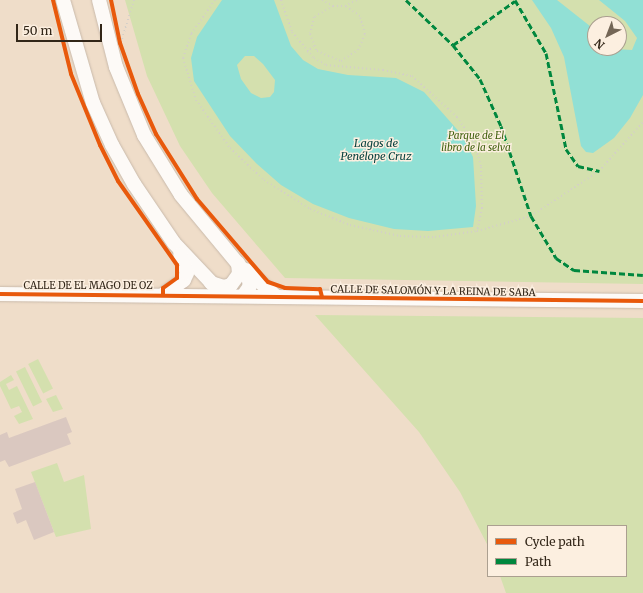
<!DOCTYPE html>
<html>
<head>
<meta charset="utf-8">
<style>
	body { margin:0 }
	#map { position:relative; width:643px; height:593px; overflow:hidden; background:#efddc9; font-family:Merriweather,serif }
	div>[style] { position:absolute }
	.green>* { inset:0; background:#d4e0ae; transform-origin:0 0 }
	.water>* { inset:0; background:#91e0d5 }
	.building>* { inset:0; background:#dac8c0 }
	.path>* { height:2px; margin-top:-1px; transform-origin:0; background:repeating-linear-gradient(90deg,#d4cfc8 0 1px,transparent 0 4px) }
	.roads { filter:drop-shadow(0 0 1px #c9baab) drop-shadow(0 0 1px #c9baab) }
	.secondary>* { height:14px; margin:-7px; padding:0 7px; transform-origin:7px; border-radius:7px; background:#fdfaf7 }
	.quiet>* { height:3px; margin-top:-1.5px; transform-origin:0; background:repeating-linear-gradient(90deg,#00873e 0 6px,transparent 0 9px) }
	.cycleway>* { height:4px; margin:-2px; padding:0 2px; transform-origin:2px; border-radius:2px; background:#e8590c }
	span { translate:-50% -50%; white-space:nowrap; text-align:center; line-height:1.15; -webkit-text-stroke:3px #fcefe0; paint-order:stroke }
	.park-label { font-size:10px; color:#41610f; font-style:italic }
	.street-label { font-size:10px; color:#322618 }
	.water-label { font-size:11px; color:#06413e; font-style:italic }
	.legend { position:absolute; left:487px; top:525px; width:140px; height:52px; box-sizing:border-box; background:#fcefe0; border:1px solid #ab9f90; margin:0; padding:5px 7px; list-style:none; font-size:12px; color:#322618 }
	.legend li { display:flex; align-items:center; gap:8px; height:20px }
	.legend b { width:20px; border:1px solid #ab9f90 }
	.north { position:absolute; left:587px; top:16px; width:40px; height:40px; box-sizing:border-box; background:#fcefe0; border:1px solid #ab9f90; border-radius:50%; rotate:222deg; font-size:11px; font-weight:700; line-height:16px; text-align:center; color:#322618 }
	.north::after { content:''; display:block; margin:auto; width:14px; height:18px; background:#746656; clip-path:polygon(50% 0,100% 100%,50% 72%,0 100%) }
	.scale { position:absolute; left:16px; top:24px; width:86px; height:18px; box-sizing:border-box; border:2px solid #322618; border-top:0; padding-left:5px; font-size:12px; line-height:14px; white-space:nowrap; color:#322618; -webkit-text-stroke:3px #fcefe0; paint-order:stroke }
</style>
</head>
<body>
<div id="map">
	<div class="green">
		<div style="clip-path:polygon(evenodd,125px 0,643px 0,643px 284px,285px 278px,212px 193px,180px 146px,147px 76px,125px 0,595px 24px,619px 24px,619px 48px,595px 48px,595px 24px)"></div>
		<div style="clip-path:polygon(315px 315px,643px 318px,643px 593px,506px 593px,500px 576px,626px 576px,626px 526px,488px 526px,488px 546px,460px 492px,419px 432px)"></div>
		<div style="left:38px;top:359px;width:33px;height:11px;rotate:63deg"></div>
		<div style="left:25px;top:367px;width:39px;height:10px;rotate:64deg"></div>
		<div style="clip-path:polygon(11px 375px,14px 380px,6px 384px,9px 390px,17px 386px,33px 419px,19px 424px,14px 416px,22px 412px,19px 406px,11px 409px,0 386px,0 382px)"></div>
		<div style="clip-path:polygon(56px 395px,63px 409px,53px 412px,46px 399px)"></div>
		<div style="clip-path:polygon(57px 463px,64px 482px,84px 475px,91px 529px,56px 537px,31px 472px)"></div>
	</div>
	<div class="water">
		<div style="clip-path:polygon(evenodd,222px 0,274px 0,291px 46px,303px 60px,318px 69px,348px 75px,396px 78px,424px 92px,462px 135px,473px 157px,476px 206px,473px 227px,428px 231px,394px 229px,349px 218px,313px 204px,281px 185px,257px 164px,230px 136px,194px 81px,191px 58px,197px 37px,222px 0,245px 56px,254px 56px,263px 64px,275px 80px,274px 92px,270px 97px,261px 98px,251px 93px,241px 79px,237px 65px,245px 56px)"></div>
		<div style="clip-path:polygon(532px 0,557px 0,595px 30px,595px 48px,632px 50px,637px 38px,625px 21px,599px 0,643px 0,643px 95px,630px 118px,614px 138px,593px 153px,586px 152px,581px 146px,564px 57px,551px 28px)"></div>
	</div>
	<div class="building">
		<div style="clip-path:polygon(66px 417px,72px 432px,67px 434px,71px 444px,9px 467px,5px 460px,0 462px,0 435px,7px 432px,9px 438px)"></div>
		<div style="clip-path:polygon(35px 482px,54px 532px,34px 540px,26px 520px,17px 524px,13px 513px,22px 509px,15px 489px)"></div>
	</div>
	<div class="path">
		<div style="left:215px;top:0;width:42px;rotate:125.2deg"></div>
		<div style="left:191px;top:34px;width:25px;rotate:108deg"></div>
		<div style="left:183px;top:58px;width:44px;rotate:72.8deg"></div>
		<div style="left:196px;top:100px;width:59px;rotate:54.7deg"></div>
		<div style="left:230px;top:148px;width:47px;rotate:43.3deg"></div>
		<div style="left:264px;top:180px;width:54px;rotate:32.2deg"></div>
		<div style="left:310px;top:209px;width:43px;rotate:21.8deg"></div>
		<div style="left:350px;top:225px;width:51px;rotate:12.4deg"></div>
		<div style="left:400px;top:236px;width:35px;rotate:2deg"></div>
		<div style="left:435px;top:237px;width:42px;rotate:-8.1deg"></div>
		<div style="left:477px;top:231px;width:56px;rotate:-15.5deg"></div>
		<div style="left:531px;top:216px;width:82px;rotate:-33.5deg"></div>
		<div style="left:599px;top:171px;width:66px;rotate:-48.1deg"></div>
		<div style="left:281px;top:0;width:34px;rotate:71deg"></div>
		<div style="left:292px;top:32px;width:34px;rotate:50deg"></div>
		<div style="left:314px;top:58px;width:14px;rotate:30deg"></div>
		<div style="left:326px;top:65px;width:57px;rotate:5deg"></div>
		<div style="left:383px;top:70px;width:30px;rotate:12deg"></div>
		<div style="left:412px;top:76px;width:61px;rotate:42.3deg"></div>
		<div style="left:457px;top:117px;width:30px;rotate:56deg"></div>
		<div style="left:474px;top:142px;width:26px;rotate:74deg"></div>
		<div style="left:481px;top:167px;width:41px;rotate:88.6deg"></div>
		<div style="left:482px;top:208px;width:24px;rotate:102deg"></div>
		<div style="left:322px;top:0;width:13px;rotate:29deg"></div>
		<div style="left:333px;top:6px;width:12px"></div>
		<div style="left:345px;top:6px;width:13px;rotate:-27deg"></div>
		<div style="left:333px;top:6px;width:22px;rotate:150deg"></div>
		<div style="left:314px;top:17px;width:17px;rotate:103deg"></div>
		<div style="left:310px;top:34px;width:18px;rotate:68deg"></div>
		<div style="left:317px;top:51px;width:26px;rotate:23deg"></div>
		<div style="left:341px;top:61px;width:20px;rotate:-33deg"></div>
		<div style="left:358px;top:50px;width:17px;rotate:-66deg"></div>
		<div style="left:365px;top:34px;width:19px;rotate:-106deg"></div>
		<div style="left:360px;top:16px;width:18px;rotate:-146deg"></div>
		<div style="left:122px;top:39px;width:41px;rotate:-72.9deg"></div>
		<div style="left:307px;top:52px;width:9px;rotate:-41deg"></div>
	</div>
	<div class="roads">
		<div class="secondary">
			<div style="left:63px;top:0;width:107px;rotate:73.8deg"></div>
			<div style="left:93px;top:103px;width:46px;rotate:65.7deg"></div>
			<div style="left:112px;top:145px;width:45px;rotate:60.6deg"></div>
			<div style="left:134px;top:184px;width:71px;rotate:55.9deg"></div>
			<div style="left:174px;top:243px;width:71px;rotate:46.7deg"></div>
			<div style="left:99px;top:0;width:69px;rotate:75.8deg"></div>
			<div style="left:116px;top:67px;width:74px;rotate:67.6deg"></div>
			<div style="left:144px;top:135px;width:70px;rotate:58.3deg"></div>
			<div style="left:181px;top:195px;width:105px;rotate:50.4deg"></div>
			<div style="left:248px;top:276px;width:10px;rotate:79deg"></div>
			<div style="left:250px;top:286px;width:12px;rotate:125deg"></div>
			<div style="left:246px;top:270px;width:41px;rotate:41.1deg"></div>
			<div style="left:211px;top:283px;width:14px;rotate:17deg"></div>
			<div style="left:224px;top:287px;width:7px;rotate:-16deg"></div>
			<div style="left:231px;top:285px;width:14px;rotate:-54deg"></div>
			<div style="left:239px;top:274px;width:11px;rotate:-95deg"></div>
			<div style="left:0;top:294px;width:643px;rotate:0.62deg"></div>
			<div style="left:164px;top:294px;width:24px;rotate:-35deg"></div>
			<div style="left:184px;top:280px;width:8px;rotate:-67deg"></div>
			<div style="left:187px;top:273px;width:20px;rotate:-110deg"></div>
		</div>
	</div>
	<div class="quiet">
		<div style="left:406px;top:0;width:65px;rotate:43.8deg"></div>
		<div style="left:453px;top:45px;width:43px;rotate:51.5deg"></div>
		<div style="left:480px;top:79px;width:51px;rotate:65.9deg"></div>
		<div style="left:501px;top:126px;width:95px;rotate:71.6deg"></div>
		<div style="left:531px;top:216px;width:49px;rotate:59.2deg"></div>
		<div style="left:556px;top:258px;width:22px;rotate:34deg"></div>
		<div style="left:574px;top:270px;width:69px;rotate:4.1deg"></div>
		<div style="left:515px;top:0;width:61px;rotate:59.7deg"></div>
		<div style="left:546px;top:53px;width:98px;rotate:78.2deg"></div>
		<div style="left:566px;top:149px;width:21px;rotate:55deg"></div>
		<div style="left:578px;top:166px;width:22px;rotate:13deg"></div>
		<div style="left:453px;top:45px;width:76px;rotate:-35.4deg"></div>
	</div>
	<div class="cycleway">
		<div style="left:53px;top:0;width:76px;rotate:76.3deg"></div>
		<div style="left:71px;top:74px;width:77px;rotate:67.8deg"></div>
		<div style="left:100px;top:145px;width:40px;rotate:63.4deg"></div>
		<div style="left:118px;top:181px;width:103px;rotate:54.9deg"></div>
		<div style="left:177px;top:265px;width:13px;rotate:90deg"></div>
		<div style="left:177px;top:278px;width:17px;rotate:144deg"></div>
		<div style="left:163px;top:288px;width:7px;rotate:90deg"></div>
		<div style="left:111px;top:0;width:44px;rotate:78.2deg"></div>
		<div style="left:120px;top:43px;width:54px;rotate:70.6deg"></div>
		<div style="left:138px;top:94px;width:44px;rotate:65.8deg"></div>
		<div style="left:156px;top:134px;width:77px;rotate:57.8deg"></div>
		<div style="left:197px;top:199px;width:109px;rotate:49.5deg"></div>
		<div style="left:268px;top:282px;width:18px;rotate:19deg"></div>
		<div style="left:285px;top:288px;width:35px;rotate:2deg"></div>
		<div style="left:320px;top:289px;width:8px;rotate:76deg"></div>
		<div style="left:0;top:294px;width:643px;rotate:0.62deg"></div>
	</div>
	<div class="park-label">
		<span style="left:476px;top:141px">Parque de El<br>libro de la selva</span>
	</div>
	<div class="street-label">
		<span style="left:88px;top:286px">CALLE DE EL MAGO DE OZ</span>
		<span style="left:433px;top:291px;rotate:1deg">CALLE DE SALOMÓN Y LA REINA DE SABA</span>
	</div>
	<div class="water-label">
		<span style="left:376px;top:150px">Lagos de<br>Penélope Cruz</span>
	</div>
	<ul class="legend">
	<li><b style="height:5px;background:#e8590c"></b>Cycle path</li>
	<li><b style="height:5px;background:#00873e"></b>Path</li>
	</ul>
	<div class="north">N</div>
	<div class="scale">50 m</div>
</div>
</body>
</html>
